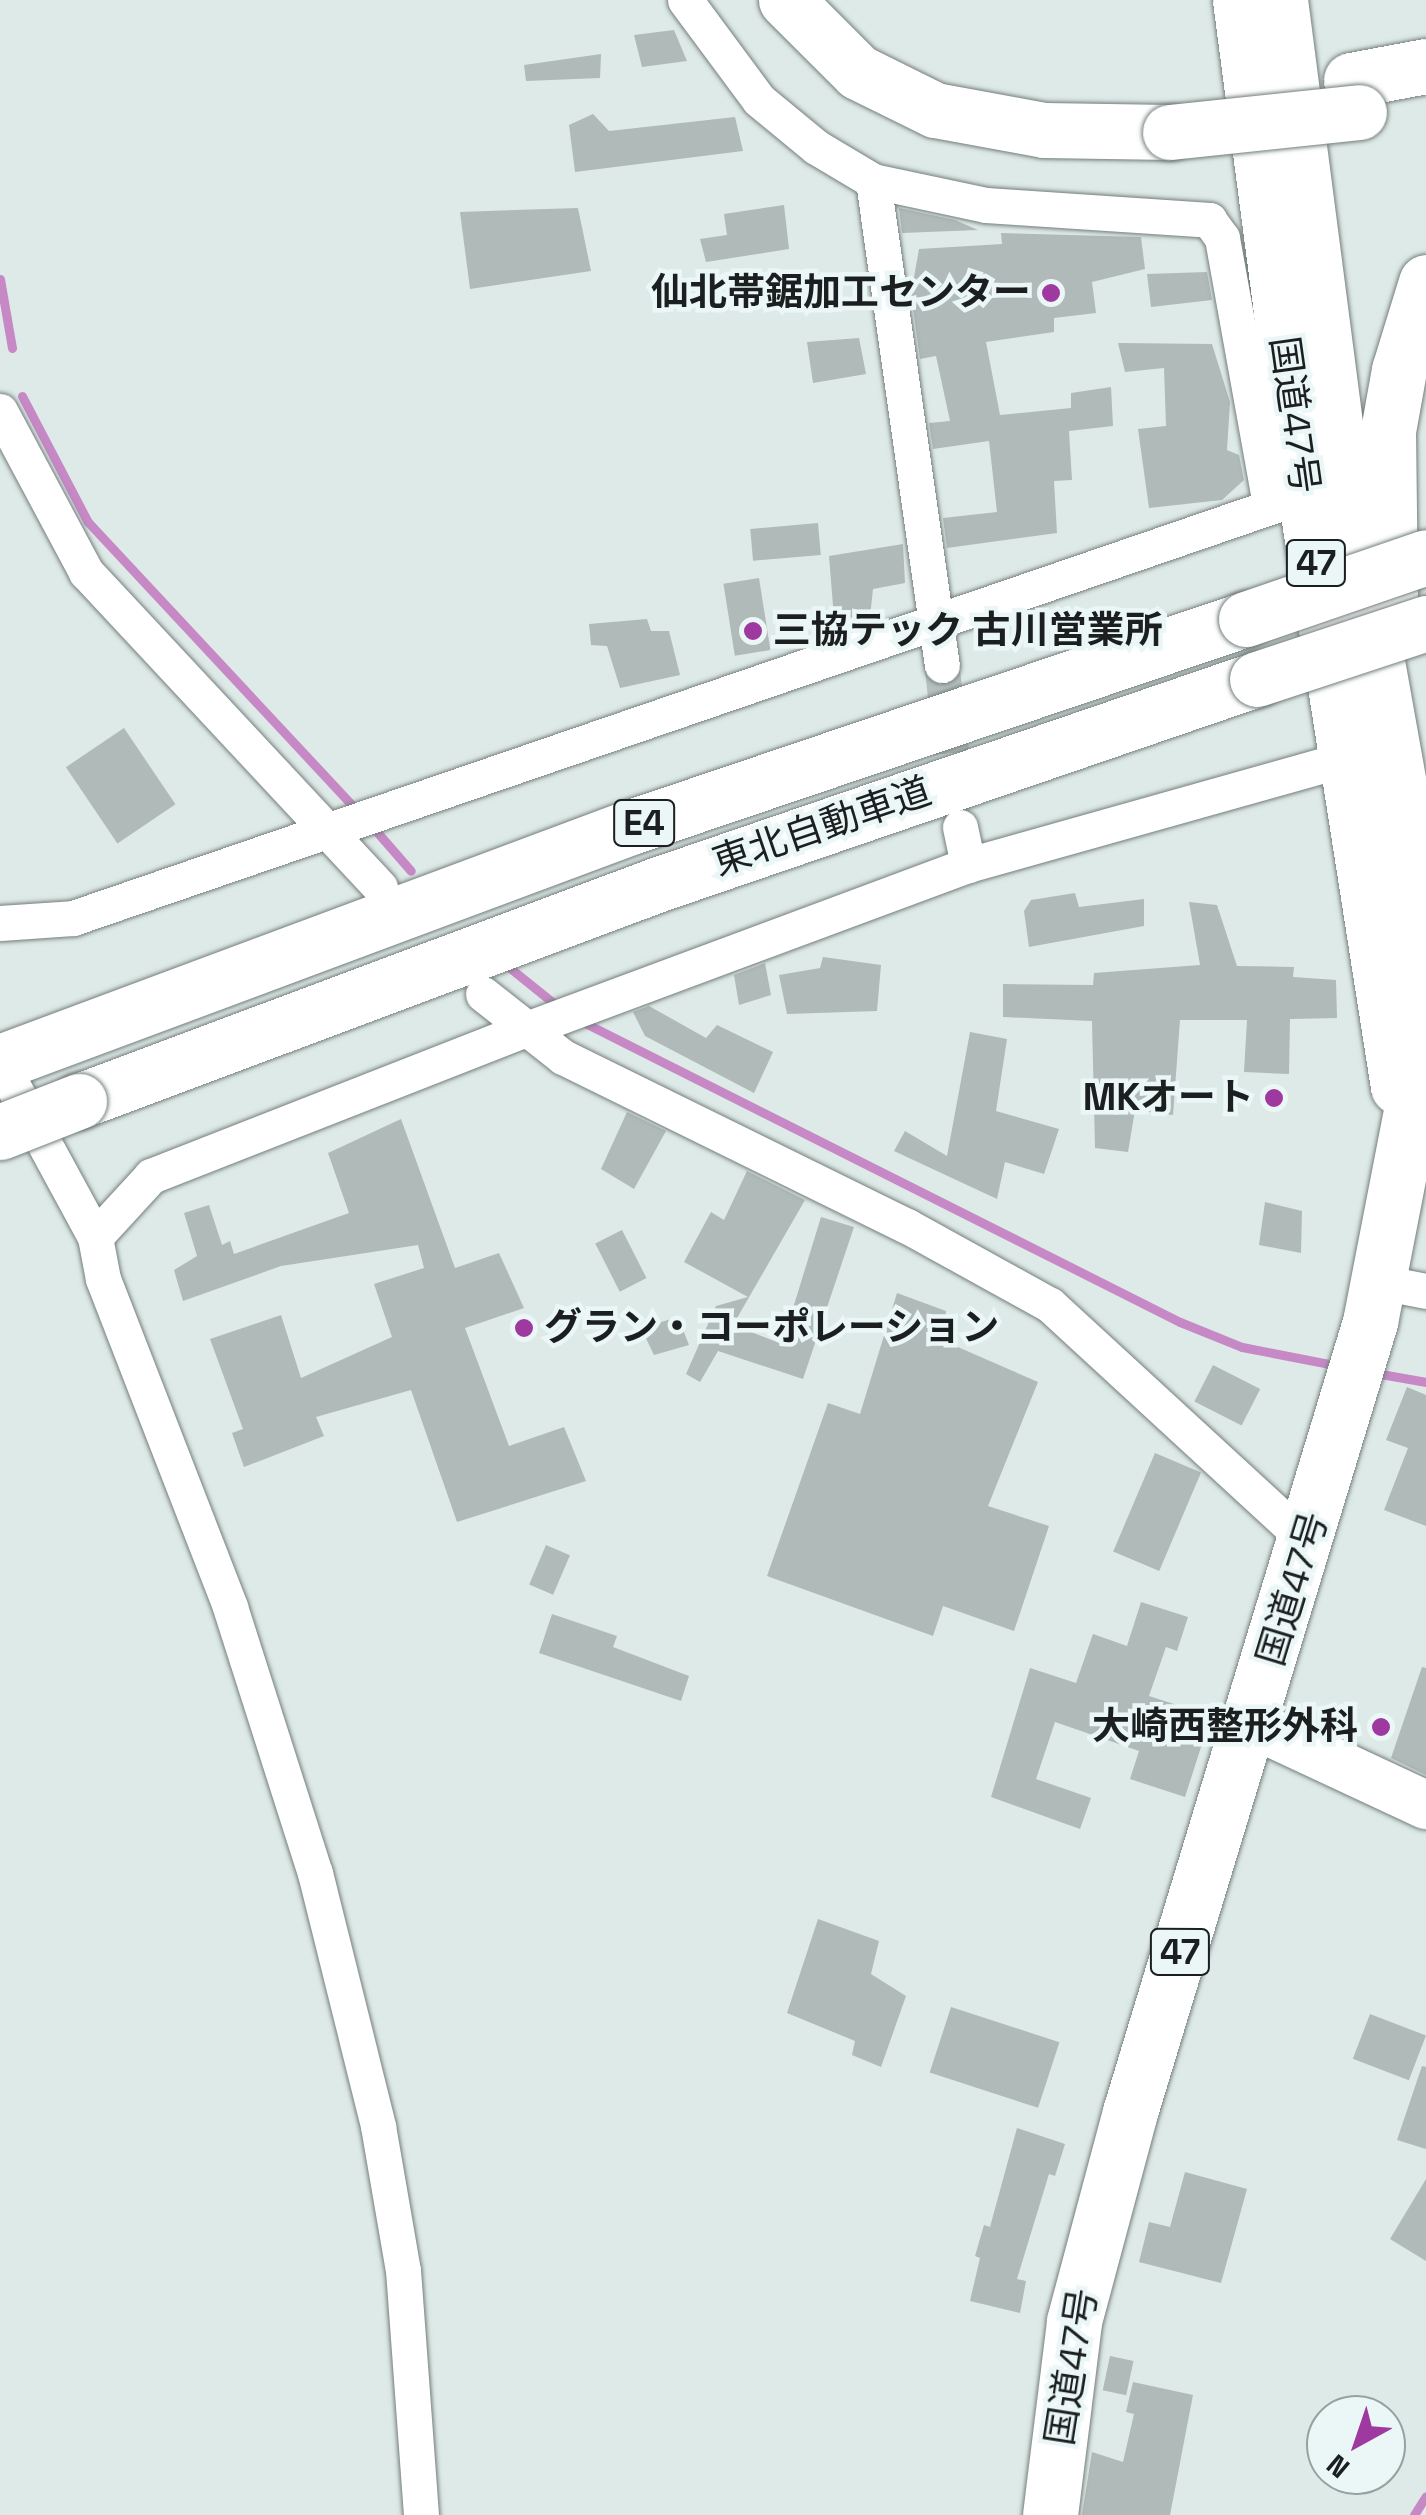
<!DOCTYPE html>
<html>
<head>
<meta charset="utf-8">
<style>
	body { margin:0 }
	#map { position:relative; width:1426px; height:2515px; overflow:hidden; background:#deeae8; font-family:"Space Grotesk","Noto Sans JP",sans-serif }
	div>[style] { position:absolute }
	.stream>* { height:9px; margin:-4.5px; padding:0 4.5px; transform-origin:4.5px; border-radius:4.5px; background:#c689c5 }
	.building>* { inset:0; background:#afbab9; transform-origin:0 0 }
	.street-tunnel>* { height:35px; margin-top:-17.5px; transform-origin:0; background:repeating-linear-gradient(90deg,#b7c1c0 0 35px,transparent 0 53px) }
	.roads { filter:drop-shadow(0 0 2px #747e7d) drop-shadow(0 0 2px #747e7d) }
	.street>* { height:35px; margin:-17.5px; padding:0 17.5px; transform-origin:17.5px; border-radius:17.5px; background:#fff }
	.secondary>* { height:48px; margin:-24px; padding:0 24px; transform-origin:24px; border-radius:24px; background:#fff }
	.highway>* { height:55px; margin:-27.5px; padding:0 27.5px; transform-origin:27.5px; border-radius:27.5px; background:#fff }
	.bridges { filter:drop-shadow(0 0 2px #747e7d) drop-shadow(0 0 2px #747e7d) }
	.highway-bridge>* { height:55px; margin:-27.5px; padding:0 27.5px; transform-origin:27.5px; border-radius:27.5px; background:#fff }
	.dots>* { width:28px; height:28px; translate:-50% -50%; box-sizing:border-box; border:5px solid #ebf7f6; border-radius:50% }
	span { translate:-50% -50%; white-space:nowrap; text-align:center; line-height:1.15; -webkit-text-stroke:9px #ebf7f6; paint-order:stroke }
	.shield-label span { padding:2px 8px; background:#ebf7f6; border:2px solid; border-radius:8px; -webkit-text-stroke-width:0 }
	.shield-label { font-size:35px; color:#1b1f1f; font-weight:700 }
	.poi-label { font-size:38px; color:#1b1f1f; font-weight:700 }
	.right { translate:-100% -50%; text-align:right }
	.left { translate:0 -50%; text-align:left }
	.street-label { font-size:38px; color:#1b1f1f }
	.north { position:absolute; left:1306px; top:2395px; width:100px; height:100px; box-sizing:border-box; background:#ebf7f6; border:2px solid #98a1a0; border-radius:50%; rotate:220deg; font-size:28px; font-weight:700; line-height:40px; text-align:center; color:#1b1f1f }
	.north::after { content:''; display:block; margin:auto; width:35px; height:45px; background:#9d399f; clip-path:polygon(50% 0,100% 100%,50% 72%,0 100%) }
</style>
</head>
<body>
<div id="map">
	<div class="stream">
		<div style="left:0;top:279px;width:70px;rotate:80.1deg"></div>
		<div style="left:22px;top:396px;width:142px;rotate:62.4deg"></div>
		<div style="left:88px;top:522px;width:398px;rotate:47deg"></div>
		<div style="left:370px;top:824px;width:62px;rotate:48.9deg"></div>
		<div style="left:505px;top:964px;width:67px;rotate:38.9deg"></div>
		<div style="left:579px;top:1020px;width:673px;rotate:26.68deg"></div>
		<div style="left:1180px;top:1322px;width:67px;rotate:22deg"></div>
		<div style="left:1242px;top:1347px;width:100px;rotate:11deg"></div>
		<div style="left:1375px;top:1373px;width:52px;rotate:10deg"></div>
		<div style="left:1414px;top:2515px;width:22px;rotate:-58deg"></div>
	</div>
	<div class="building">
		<div style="clip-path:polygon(674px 30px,687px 61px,642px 67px,634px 35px)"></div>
		<div style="clip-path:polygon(601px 54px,600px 78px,526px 81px,524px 65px)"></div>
		<div style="clip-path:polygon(593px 114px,609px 131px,735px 117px,743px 151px,575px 172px,569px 125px)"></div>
		<div style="clip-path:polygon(784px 205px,789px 249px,706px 262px,700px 239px,727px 235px,724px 214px)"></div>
		<div style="clip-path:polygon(578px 208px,591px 271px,470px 289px,460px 212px)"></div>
		<div style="clip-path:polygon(899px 208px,955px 220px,978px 230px,902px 233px)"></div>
		<div style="clip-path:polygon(1001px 233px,1141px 237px,1145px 269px,1092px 282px,1096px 313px,1054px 318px,1054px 332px,986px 342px,1000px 415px,1071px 408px,1071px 393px,1111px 387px,1113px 426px,1069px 431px,1072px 480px,1054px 481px,1057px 533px,947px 548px,943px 518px,997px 512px,989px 441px,933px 449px,929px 423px,950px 421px,936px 356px,920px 359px,911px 294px,919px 249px,1002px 244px)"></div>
		<div style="clip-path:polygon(1207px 272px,1212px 300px,1151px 307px,1147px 274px)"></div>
		<div style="clip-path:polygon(859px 338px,866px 374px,813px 383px,807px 342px)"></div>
		<div style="clip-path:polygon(1118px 343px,1212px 344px,1230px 402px,1227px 450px,1239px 455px,1244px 480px,1222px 500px,1149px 508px,1138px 429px,1166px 426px,1164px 368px,1125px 372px)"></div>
		<div style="left:818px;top:523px;width:32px;height:68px;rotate:85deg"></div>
		<div style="clip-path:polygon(903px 544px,905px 583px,873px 589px,870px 617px,834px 618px,829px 556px)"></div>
		<div style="left:759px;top:578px;width:73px;height:36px;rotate:81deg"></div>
		<div style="clip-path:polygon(647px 619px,651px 631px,669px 631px,680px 675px,620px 688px,607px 646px,591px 645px,589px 624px)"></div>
		<div style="left:124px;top:728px;width:92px;height:70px;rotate:56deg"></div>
		<div style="clip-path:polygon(1075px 893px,1079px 907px,1144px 899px,1144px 926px,1029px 947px,1024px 911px,1031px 900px)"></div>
		<div style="clip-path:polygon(1189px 902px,1217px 905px,1237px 966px,1294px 967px,1293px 977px,1336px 980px,1337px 1018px,1290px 1019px,1289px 1074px,1244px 1072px,1247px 1020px,1180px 1020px,1173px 1115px,1135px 1110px,1128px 1152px,1095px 1148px,1092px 1021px,1003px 1017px,1003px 984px,1093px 985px,1094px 973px,1200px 965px)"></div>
		<div style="clip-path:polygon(823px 957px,881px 965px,877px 1011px,787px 1014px,779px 975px,820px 968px)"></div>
		<div style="clip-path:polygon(765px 963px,771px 995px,739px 1005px,734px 975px)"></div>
		<div style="clip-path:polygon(649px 1006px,706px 1038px,717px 1025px,773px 1052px,754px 1093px,645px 1036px,633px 1012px)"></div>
		<div style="clip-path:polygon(970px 1032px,1007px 1039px,996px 1111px,1059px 1129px,1044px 1174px,1005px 1162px,997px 1199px,894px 1151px,905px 1131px,947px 1156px)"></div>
		<div style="clip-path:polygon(627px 1112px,666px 1131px,634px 1189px,601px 1169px)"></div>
		<div style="clip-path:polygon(401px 1119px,455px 1268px,499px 1253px,524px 1308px,465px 1328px,509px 1446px,564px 1427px,586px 1481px,457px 1522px,411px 1390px,316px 1417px,324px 1436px,244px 1467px,232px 1433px,243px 1429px,210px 1339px,281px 1315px,301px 1378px,392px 1337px,374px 1284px,424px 1268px,418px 1245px,281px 1266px,183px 1301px,174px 1270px,197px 1256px,184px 1213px,209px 1205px,222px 1245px,230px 1241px,234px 1254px,349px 1213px,328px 1153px)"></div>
		<div style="clip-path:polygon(747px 1171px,805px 1200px,733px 1325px,782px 1344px,821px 1217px,854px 1227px,803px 1379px,718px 1351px,700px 1382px,686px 1374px,716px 1306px,748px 1297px,684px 1262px,711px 1212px,724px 1220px)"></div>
		<div style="clip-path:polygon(1265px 1202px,1302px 1211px,1301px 1253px,1259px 1245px)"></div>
		<div style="left:622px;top:1230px;width:54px;height:30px;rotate:63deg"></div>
		<div style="clip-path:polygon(897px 1293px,946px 1311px,944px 1341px,1038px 1382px,988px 1506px,1049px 1526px,1014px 1631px,943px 1606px,933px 1636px,767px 1576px,828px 1403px,860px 1414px)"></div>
		<div style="clip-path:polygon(678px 1317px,689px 1345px,654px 1355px,641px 1328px)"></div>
		<div style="left:1213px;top:1365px;width:53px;height:41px;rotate:27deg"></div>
		<div style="clip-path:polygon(1407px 1387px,1426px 1395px,1426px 1526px,1384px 1510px,1408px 1448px,1386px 1440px)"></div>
		<div style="left:1155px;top:1453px;width:50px;height:107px;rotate:23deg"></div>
		<div style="left:546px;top:1545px;width:26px;height:43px;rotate:23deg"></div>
		<div style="clip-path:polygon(1141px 1602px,1188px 1617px,1177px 1651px,1166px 1647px,1149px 1696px,1211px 1716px,1185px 1797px,1130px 1779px,1139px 1751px,1055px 1722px,1036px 1779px,1091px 1798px,1080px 1829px,991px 1797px,1030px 1668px,1076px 1683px,1093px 1634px,1127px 1646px)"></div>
		<div style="clip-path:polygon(552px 1614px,617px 1636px,613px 1647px,689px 1676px,681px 1701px,539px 1653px)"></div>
		<div style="clip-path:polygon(1422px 1667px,1426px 1668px,1426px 1775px,1391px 1758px)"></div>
		<div style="clip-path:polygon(818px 1919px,879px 1941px,871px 1974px,906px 1996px,881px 2067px,852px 2055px,855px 2041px,787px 2013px)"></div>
		<div style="left:951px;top:2007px;width:114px;height:69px;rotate:18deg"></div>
		<div style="left:1370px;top:2014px;width:60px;height:48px;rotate:21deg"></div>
		<div style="clip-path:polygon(1422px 2066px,1426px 2067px,1426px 2149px,1397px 2140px)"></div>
		<div style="clip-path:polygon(1017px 2128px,1065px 2144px,1055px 2176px,1049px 2174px,1017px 2279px,1026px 2281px,1020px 2313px,970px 2301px,980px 2258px,975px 2256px,984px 2225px,990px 2227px)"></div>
		<div style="clip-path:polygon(1185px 2172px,1247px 2189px,1221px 2283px,1139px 2262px,1149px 2222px,1170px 2227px)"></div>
		<div style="clip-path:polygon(1426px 2179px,1426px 2261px,1390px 2239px)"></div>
		<div style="left:1110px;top:2356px;width:24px;height:35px;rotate:12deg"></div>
		<div style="clip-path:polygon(1133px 2382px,1193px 2395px,1170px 2515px,1082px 2515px,1092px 2452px,1123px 2462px,1134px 2414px,1126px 2412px)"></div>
	</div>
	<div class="street-tunnel">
		<div style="left:942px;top:665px;width:137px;rotate:83.7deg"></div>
	</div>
	<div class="roads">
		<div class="street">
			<div style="left:685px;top:0;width:124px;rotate:53.5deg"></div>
			<div style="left:759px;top:100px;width:74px;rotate:39.5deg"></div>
			<div style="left:816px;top:147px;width:66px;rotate:30.8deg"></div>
			<div style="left:873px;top:181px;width:116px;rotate:12deg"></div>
			<div style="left:986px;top:205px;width:224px;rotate:3.8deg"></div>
			<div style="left:1209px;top:220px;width:22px;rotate:54deg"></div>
			<div style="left:1222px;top:238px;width:271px;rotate:79.8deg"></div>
			<div style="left:873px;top:181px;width:489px;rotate:81.9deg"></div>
			<div style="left:0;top:411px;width:183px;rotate:61.9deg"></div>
			<div style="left:86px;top:572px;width:431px;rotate:47deg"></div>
			<div style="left:960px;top:827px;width:39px;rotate:78deg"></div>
			<div style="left:0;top:923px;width:73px;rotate:-3.9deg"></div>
			<div style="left:73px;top:918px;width:1303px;rotate:-18.95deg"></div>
			<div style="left:483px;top:994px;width:102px;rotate:38.2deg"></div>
			<div style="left:563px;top:1057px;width:383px;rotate:26.2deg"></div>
			<div style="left:907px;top:1226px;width:163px;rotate:28.9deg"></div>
			<div style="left:1050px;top:1305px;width:350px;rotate:42.6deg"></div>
			<div style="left:0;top:1062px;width:199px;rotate:61.5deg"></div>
			<div style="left:95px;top:1237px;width:43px;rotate:79.2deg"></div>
			<div style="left:103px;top:1279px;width:352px;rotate:68.8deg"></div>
			<div style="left:230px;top:1607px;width:279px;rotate:72.3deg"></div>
			<div style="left:315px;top:1873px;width:261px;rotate:76deg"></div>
			<div style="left:378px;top:2126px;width:146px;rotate:80.2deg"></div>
			<div style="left:403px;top:2270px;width:246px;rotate:85.8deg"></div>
			<div style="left:95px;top:1237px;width:83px;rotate:-47.4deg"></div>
			<div style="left:151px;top:1176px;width:401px;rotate:-21.4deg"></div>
			<div style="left:524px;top:1030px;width:474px;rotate:-20.4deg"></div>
			<div style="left:968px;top:865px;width:395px;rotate:-15.7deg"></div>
			<div style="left:1380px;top:1282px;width:47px;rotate:11.1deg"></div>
		</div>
		<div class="secondary">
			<div style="left:1252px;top:1724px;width:192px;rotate:25deg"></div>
		</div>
		<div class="highway">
			<div style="left:786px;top:0;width:102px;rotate:45deg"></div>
			<div style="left:858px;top:72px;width:86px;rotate:26.3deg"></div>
			<div style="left:935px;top:110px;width:111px;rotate:10.4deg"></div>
			<div style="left:1044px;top:130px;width:126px;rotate:0.9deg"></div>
			<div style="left:1240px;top:0;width:499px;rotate:82.5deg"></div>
			<div style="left:1305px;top:495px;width:599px;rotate:81.07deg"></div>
			<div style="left:1280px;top:0;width:441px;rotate:82.6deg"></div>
			<div style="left:1337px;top:437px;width:507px;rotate:79.89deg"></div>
			<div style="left:1351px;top:80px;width:76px;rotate:-10.6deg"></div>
			<div style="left:1390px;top:594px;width:163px;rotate:-90.7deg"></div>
			<div style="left:1388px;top:431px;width:62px;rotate:-79.8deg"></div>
			<div style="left:1399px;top:370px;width:92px;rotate:-72.9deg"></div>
			<div style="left:0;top:1062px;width:673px;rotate:-20.43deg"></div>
			<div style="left:631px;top:827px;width:649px;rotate:-18.69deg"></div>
			<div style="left:79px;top:1101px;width:616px;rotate:-20.52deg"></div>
			<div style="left:656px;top:885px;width:635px;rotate:-18.92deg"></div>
			<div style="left:1050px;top:2515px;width:195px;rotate:-82.9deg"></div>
			<div style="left:1074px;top:2321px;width:216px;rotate:-75deg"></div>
			<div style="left:1130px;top:2112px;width:826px;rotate:-73.1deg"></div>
			<div style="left:1370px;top:1322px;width:283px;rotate:-79deg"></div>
			<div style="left:1424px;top:1044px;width:80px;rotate:-88.6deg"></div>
		</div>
	</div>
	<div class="bridges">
		<div class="highway-bridge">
			<div style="left:1170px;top:132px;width:190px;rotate:-6deg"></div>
			<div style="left:1246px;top:619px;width:190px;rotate:-19deg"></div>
			<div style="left:1257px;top:679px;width:178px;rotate:-18.3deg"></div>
			<div style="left:0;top:1132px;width:85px;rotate:-21.4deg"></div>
		</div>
	</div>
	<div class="dots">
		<div style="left:1051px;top:293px;background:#9d399f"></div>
		<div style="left:753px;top:631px;background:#9d399f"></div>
		<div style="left:1274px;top:1098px;background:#9d399f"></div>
		<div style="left:524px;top:1328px;background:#9d399f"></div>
		<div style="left:1381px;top:1727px;background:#9d399f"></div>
	</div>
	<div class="shield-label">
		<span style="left:1316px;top:563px">47</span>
		<span style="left:644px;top:823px">E4</span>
		<span style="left:1180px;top:1952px">47</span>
	</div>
	<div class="poi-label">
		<span class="right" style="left:1031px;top:293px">仙北帯鋸加工センター</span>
		<span class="left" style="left:773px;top:631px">三協テック 古川営業所</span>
		<span class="right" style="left:1254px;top:1098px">MKオート</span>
		<span class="left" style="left:544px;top:1328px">グラン・コーポレーション</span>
		<span class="right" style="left:1358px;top:1727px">大崎西整形外科</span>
	</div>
	<div class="street-label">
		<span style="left:1294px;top:415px;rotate:82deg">国道47号</span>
		<span style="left:822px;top:827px;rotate:-19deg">東北自動車道</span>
		<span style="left:1293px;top:1589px;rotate:-73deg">国道47号</span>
		<span style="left:1072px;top:2367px;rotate:-81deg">国道47号</span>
	</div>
	<div class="north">N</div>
</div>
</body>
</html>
